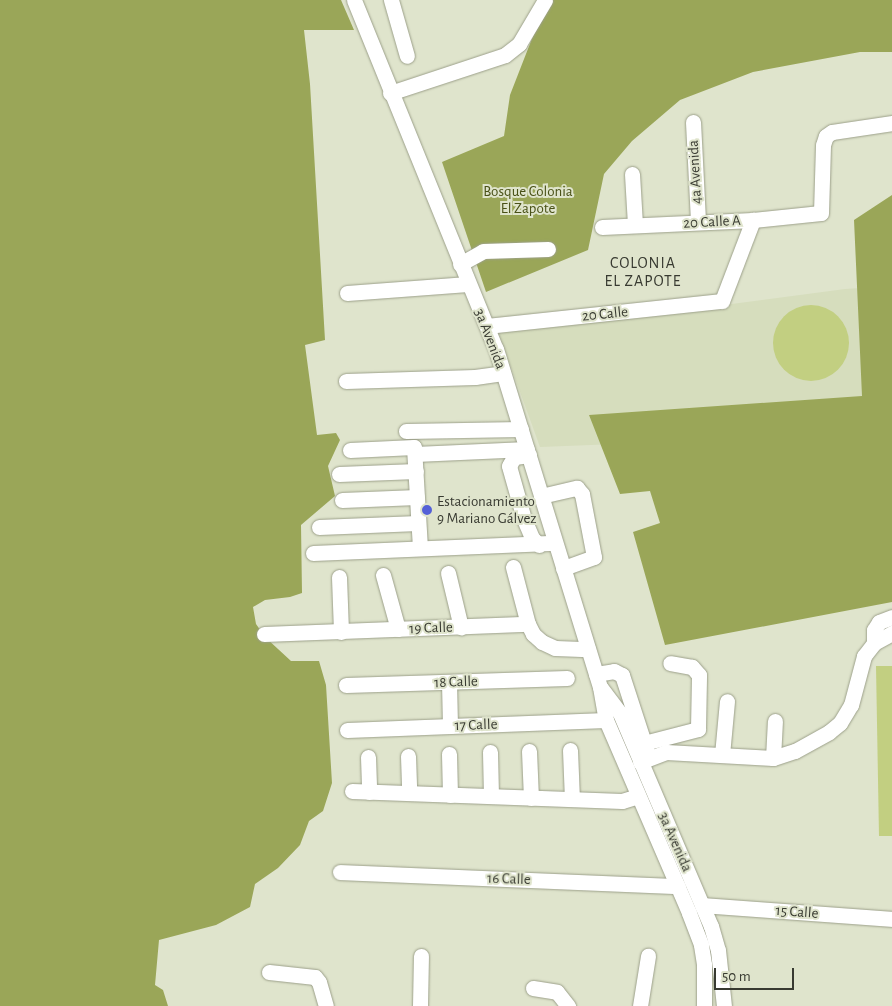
<!DOCTYPE html>
<html>
<head>
<meta charset="utf-8">
<style>
	body { margin:0 }
	#map { position:relative; width:892px; height:1006px; overflow:hidden; background:#dfe4cc; font-family:"Alegreya Sans",sans-serif }
	div>[style] { position:absolute }
	.built>* { inset:0; background:#d6ddbd }
	.green>* { inset:0; background:#c2cf81 }
	.round { border-radius:50% }
	.forest>* { inset:0; background:#9aa658 }
	.roads { filter:drop-shadow(0 0 1px #9ca08a) drop-shadow(0 0 1px #9ca08a) }
	.minor>* { height:15px; margin:-7.5px; padding:0 7.5px; transform-origin:7.5px; border-radius:7.5px; background:#fff }
	.dots>* { width:14px; height:14px; translate:-50% -50%; box-sizing:border-box; border:2px solid #dfe4cc; border-radius:50% }
	span { translate:-50% -50%; white-space:nowrap; text-align:center; line-height:1.15; -webkit-text-stroke:4px #dfe4cc; paint-order:stroke }
	.street-label { font-size:15px; color:#383a31 }
	.park-label { font-size:15px; color:#495117 }
	.poi-label { font-size:15px; color:#383a31 }
	.left { translate:0 -50%; text-align:left }
	.neighbourhood-label { font-size:16px; color:#383a31; letter-spacing:1px }
	.scale { position:absolute; left:714px; top:968px; width:80px; height:22px; box-sizing:border-box; border:2px solid #383a31; border-top:0; padding-left:6px; font-size:15px; line-height:18px; white-space:nowrap; color:#383a31; -webkit-text-stroke:4px #dfe4cc; paint-order:stroke }
</style>
</head>
<body>
<div id="map">
	<div class="built">
		<div style="clip-path:polygon(892px 286px,892px 442px,794px 437px,540px 447px,495px 323px,724px 305px,845px 289px)"></div>
	</div>
	<div class="green">
		<div class="round" style="left:773px;top:305px;width:76px;height:76px"></div>
		<div style="clip-path:polygon(876px 666px,892px 666px,892px 836px,879px 836px)"></div>
	</div>
	<div class="forest">
		<div style="clip-path:polygon(0 0,341px 0,354px 30px,304px 30px,310px 84px,325px 340px,305px 345px,317px 435px,336px 433px,340px 440px,328px 466px,335px 496px,301px 525px,302px 593px,290px 597px,265px 600px,253px 607px,256px 624px,265px 637px,291px 661px,319px 661px,326px 685px,332px 783px,323px 811px,309px 821px,300px 845px,278px 868px,255px 884px,250px 907px,216px 925px,159px 940px,155px 985px,163px 990px,168px 1006px,0 1006px)"></div>
		<div style="clip-path:polygon(547px 0,892px 0,892px 52px,860px 52px,753px 72px,680px 100px,632px 141px,604px 174px,588px 250px,486px 292px,442px 162px,504px 136px,510px 95px)"></div>
		<div style="clip-path:polygon(892px 195px,892px 602px,665px 645px,633px 532px,660px 523px,650px 491px,620px 494px,589px 415px,862px 396px,854px 220px)"></div>
	</div>
	<div class="roads">
		<div class="minor">
			<div style="left:354px;top:0;width:377px;rotate:67.9deg"></div>
			<div style="left:496px;top:349px;width:354px;rotate:72.9deg"></div>
			<div style="left:600px;top:687px;width:34px;rotate:80deg"></div>
			<div style="left:606px;top:720px;width:210px;rotate:66.7deg"></div>
			<div style="left:689px;top:913px;width:34px;rotate:69deg"></div>
			<div style="left:701px;top:945px;width:20px;rotate:81deg"></div>
			<div style="left:704px;top:965px;width:41px;rotate:90deg"></div>
			<div style="left:391px;top:0;width:58px;rotate:74.1deg"></div>
			<div style="left:390px;top:93px;width:121px;rotate:-18.3deg"></div>
			<div style="left:505px;top:55px;width:18px;rotate:-38deg"></div>
			<div style="left:519px;top:44px;width:51px;rotate:-59.4deg"></div>
			<div style="left:693px;top:122px;width:100px;rotate:87.1deg"></div>
			<div style="left:632px;top:174px;width:51px;rotate:86.6deg"></div>
			<div style="left:602px;top:227px;width:151px;rotate:-2.7deg"></div>
			<div style="left:753px;top:220px;width:68px;rotate:-5.9deg"></div>
			<div style="left:821px;top:213px;width:68px;rotate:-88.3deg"></div>
			<div style="left:823px;top:145px;width:9px;rotate:-72deg"></div>
			<div style="left:826px;top:136px;width:7px;rotate:-34deg"></div>
			<div style="left:832px;top:132px;width:61px;rotate:-8.5deg"></div>
			<div style="left:460px;top:264px;width:26px;rotate:-29deg"></div>
			<div style="left:483px;top:251px;width:65px;rotate:-1.8deg"></div>
			<div style="left:347px;top:293px;width:121px;rotate:-4.3deg"></div>
			<div style="left:487px;top:326px;width:236px;rotate:-6.1deg"></div>
			<div style="left:722px;top:301px;width:87px;rotate:-69.1deg"></div>
			<div style="left:346px;top:381px;width:129px;rotate:-1.8deg"></div>
			<div style="left:475px;top:377px;width:28px;rotate:-8deg"></div>
			<div style="left:406px;top:431px;width:115px;rotate:-1deg"></div>
			<div style="left:350px;top:450px;width:64px;rotate:-2.7deg"></div>
			<div style="left:414px;top:447px;width:101px;rotate:86.6deg"></div>
			<div style="left:415px;top:454px;width:112px;rotate:-2.6deg"></div>
			<div style="left:529px;top:455px;width:15px;rotate:172deg"></div>
			<div style="left:514px;top:457px;width:10px;rotate:119deg"></div>
			<div style="left:509px;top:466px;width:55px;rotate:74.2deg"></div>
			<div style="left:524px;top:519px;width:21px;rotate:67deg"></div>
			<div style="left:532px;top:538px;width:10px;rotate:45deg"></div>
			<div style="left:339px;top:474px;width:77px;rotate:-2.2deg"></div>
			<div style="left:541px;top:496px;width:37px;rotate:-13deg"></div>
			<div style="left:577px;top:488px;width:8px;rotate:50deg"></div>
			<div style="left:582px;top:494px;width:64px;rotate:79.2deg"></div>
			<div style="left:594px;top:557px;width:33px;rotate:160deg"></div>
			<div style="left:342px;top:500px;width:75px;rotate:-2.3deg"></div>
			<div style="left:319px;top:527px;width:99px;rotate:-2.3deg"></div>
			<div style="left:313px;top:553px;width:242px;rotate:-2.4deg"></div>
			<div style="left:513px;top:567px;width:59px;rotate:75.3deg"></div>
			<div style="left:528px;top:624px;width:11px;rotate:63deg"></div>
			<div style="left:533px;top:634px;width:12px;rotate:42deg"></div>
			<div style="left:542px;top:642px;width:14px;rotate:25deg"></div>
			<div style="left:555px;top:648px;width:33px;rotate:2deg"></div>
			<div style="left:448px;top:573px;width:56px;rotate:76.5deg"></div>
			<div style="left:383px;top:575px;width:56px;rotate:74.5deg"></div>
			<div style="left:339px;top:577px;width:55px;rotate:87.9deg"></div>
			<div style="left:264px;top:634px;width:264px;rotate:-2.2deg"></div>
			<div style="left:874px;top:643px;width:13px;rotate:-90deg"></div>
			<div style="left:874px;top:630px;width:9px;rotate:-58deg"></div>
			<div style="left:879px;top:622px;width:14px;rotate:-21deg"></div>
			<div style="left:596px;top:674px;width:18px;rotate:-9deg"></div>
			<div style="left:614px;top:671px;width:9px;rotate:27deg"></div>
			<div style="left:622px;top:675px;width:81px;rotate:72deg"></div>
			<div style="left:449px;top:682px;width:44px;rotate:88.7deg"></div>
			<div style="left:346px;top:685px;width:221px;rotate:-1.8deg"></div>
			<div style="left:601px;top:688px;width:31px;rotate:53deg"></div>
			<div style="left:620px;top:713px;width:232px;rotate:66.9deg"></div>
			<div style="left:711px;top:926px;width:25px;rotate:74deg"></div>
			<div style="left:718px;top:950px;width:56px;rotate:83.9deg"></div>
			<div style="left:347px;top:730px;width:259px;rotate:-2.2deg"></div>
			<div style="left:644px;top:743px;width:56px;rotate:-14.5deg"></div>
			<div style="left:698px;top:729px;width:54px;rotate:-88.9deg"></div>
			<div style="left:699px;top:675px;width:11px;rotate:-131deg"></div>
			<div style="left:692px;top:667px;width:22px;rotate:-170deg"></div>
			<div style="left:570px;top:750px;width:49px;rotate:87.7deg"></div>
			<div style="left:529px;top:751px;width:47px;rotate:87.6deg"></div>
			<div style="left:490px;top:752px;width:44px;rotate:88.7deg"></div>
			<div style="left:449px;top:754px;width:41px;rotate:88.6deg"></div>
			<div style="left:722px;top:755px;width:54px;rotate:-84.7deg"></div>
			<div style="left:408px;top:756px;width:37px;rotate:88deg"></div>
			<div style="left:368px;top:757px;width:35px;rotate:88deg"></div>
			<div style="left:773px;top:758px;width:37px;rotate:-87deg"></div>
			<div style="left:640px;top:762px;width:28px;rotate:-21deg"></div>
			<div style="left:666px;top:752px;width:107px;rotate:3.2deg"></div>
			<div style="left:773px;top:758px;width:23px;rotate:-18deg"></div>
			<div style="left:795px;top:751px;width:39px;rotate:-29deg"></div>
			<div style="left:829px;top:732px;width:14px;rotate:-39deg"></div>
			<div style="left:840px;top:723px;width:21px;rotate:-59deg"></div>
			<div style="left:851px;top:705px;width:51px;rotate:-75.1deg"></div>
			<div style="left:864px;top:656px;width:16px;rotate:-52deg"></div>
			<div style="left:874px;top:643px;width:21px;rotate:-29deg"></div>
			<div style="left:352px;top:791px;width:270px;rotate:2.1deg"></div>
			<div style="left:622px;top:801px;width:17px;rotate:-17deg"></div>
			<div style="left:340px;top:872px;width:338px;rotate:2.4deg"></div>
			<div style="left:702px;top:905px;width:191px;rotate:4.2deg"></div>
			<div style="left:269px;top:972px;width:46px;rotate:6.2deg"></div>
			<div style="left:315px;top:977px;width:6px;rotate:51deg"></div>
			<div style="left:319px;top:982px;width:25px;rotate:74deg"></div>
			<div style="left:533px;top:988px;width:24px;rotate:9deg"></div>
			<div style="left:557px;top:992px;width:18px;rotate:52deg"></div>
			<div style="left:420px;top:1006px;width:50px;rotate:-88.9deg"></div>
			<div style="left:640px;top:1006px;width:51px;rotate:-80.9deg"></div>
		</div>
	</div>
	<div class="dots">
		<div style="left:427px;top:510px;background:#5460d7"></div>
	</div>
	<div class="street-label">
		<span style="left:695px;top:172px;rotate:-93deg">4a Avenida</span>
		<span style="left:712px;top:222px;rotate:-3deg">20 Calle A</span>
		<span style="left:605px;top:314px;rotate:-6deg">20 Calle</span>
		<span style="left:490px;top:339px;rotate:69deg">3a Avenida</span>
		<span style="left:431px;top:628px;rotate:-2deg">19 Calle</span>
		<span style="left:456px;top:682px;rotate:-2deg">18 Calle</span>
		<span style="left:476px;top:725px;rotate:-2deg">17 Calle</span>
		<span style="left:675px;top:842px;rotate:66deg">3a Avenida</span>
		<span style="left:509px;top:879px;rotate:2deg">16 Calle</span>
		<span style="left:797px;top:912px;rotate:4deg">15 Calle</span>
	</div>
	<div class="park-label">
		<span style="left:528px;top:200px">Bosque Colonia<br>El Zapote</span>
	</div>
	<div class="poi-label">
		<span class="left" style="left:437px;top:510px">Estacionamiento<br>9 Mariano Gálvez</span>
	</div>
	<div class="neighbourhood-label">
		<span style="left:643px;top:272px">COLONIA<br>EL ZAPOTE</span>
	</div>
	<div class="scale">50 m</div>
</div>
</body>
</html>
